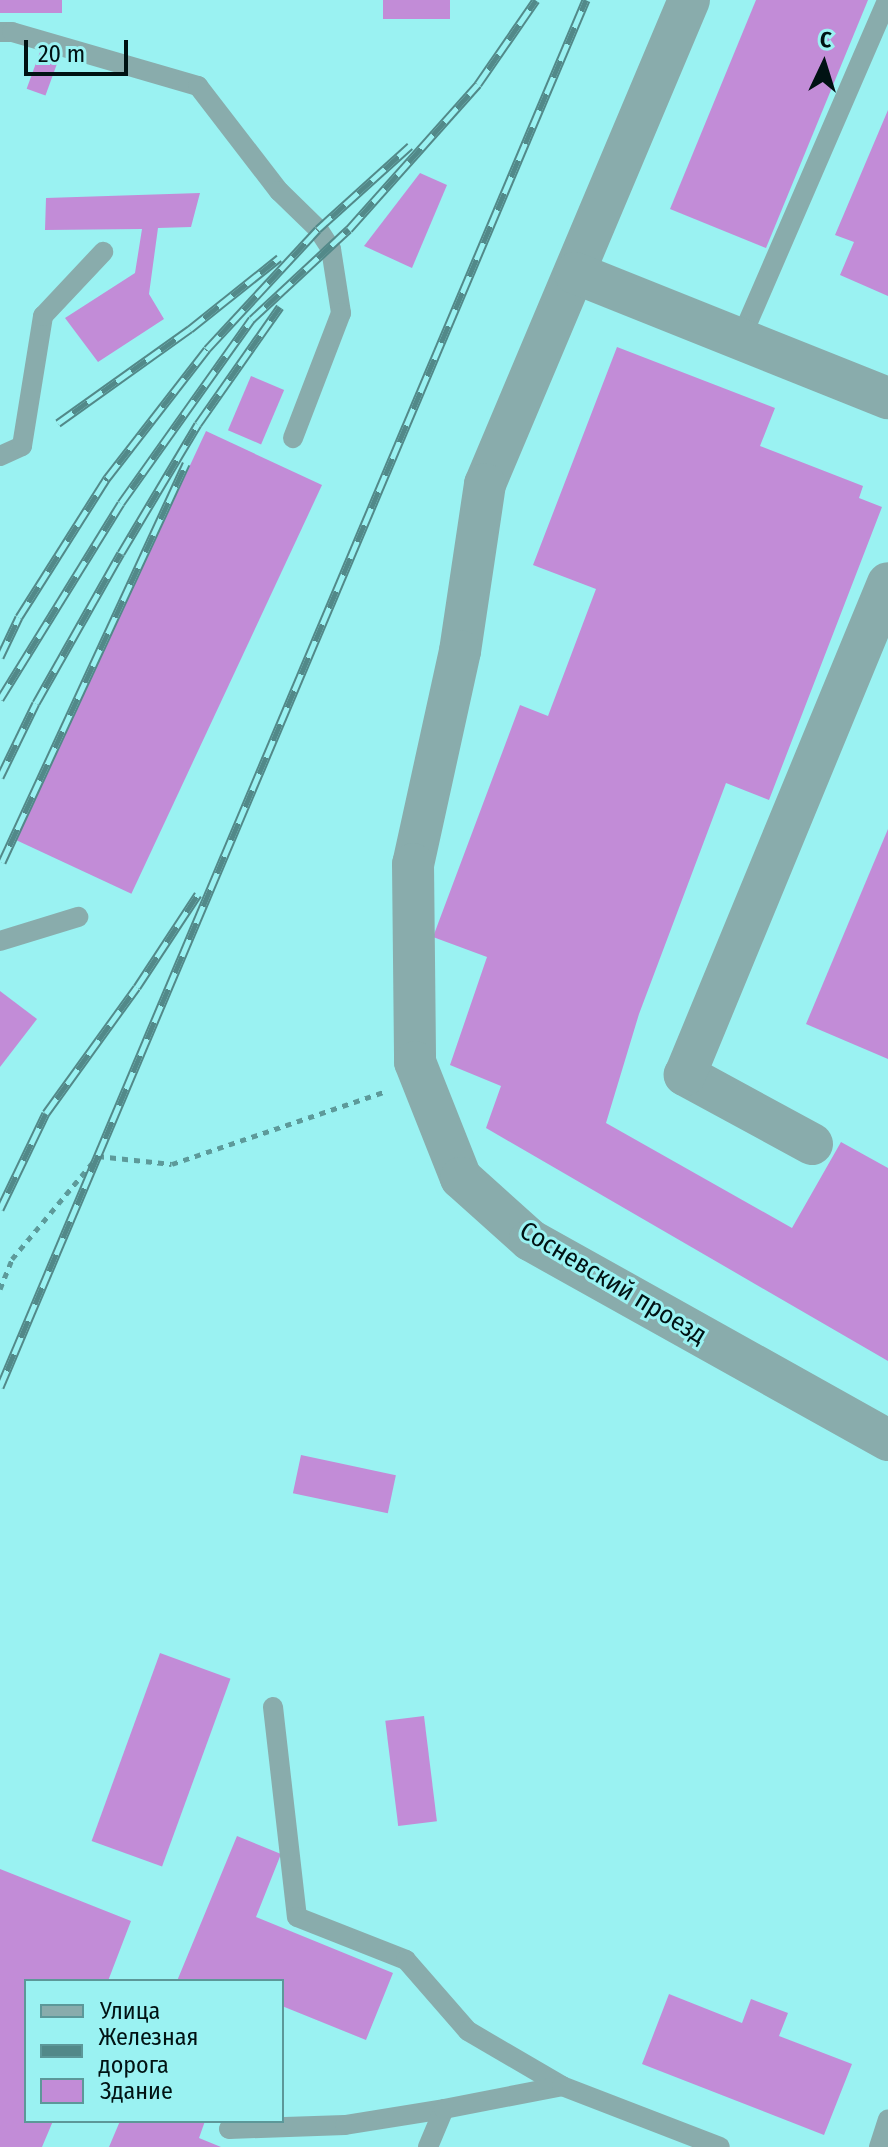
<!DOCTYPE html>
<html>
<head>
<meta charset="utf-8">
<style>
	body { margin:0 }
	#map { position:relative; width:888px; height:2147px; overflow:hidden; background:#9af2f2; font-family:"Fira Sans Condensed",sans-serif }
	div>[style] { position:absolute }
	.building>* { inset:0; background:#c28cd7; transform-origin:0 0 }
	.path>* { height:5px; margin-top:-2.5px; transform-origin:0; background:repeating-linear-gradient(90deg,#5d9a9a 0 6px,transparent 0 12px) }
	.lane>* { height:20px; margin:-10px; padding:0 10px; transform-origin:10px; border-radius:10px; background:#89acac }
	.street>* { height:42px; margin:-21px; padding:0 21px; transform-origin:21px; border-radius:21px; background:#89acac }
	.rail>* { height:9px; margin-top:-4.5px; transform-origin:0; background:repeating-linear-gradient(90deg,#9af2f2 0 18px,#528989 0 36px); box-sizing:border-box; border-block:2px solid #528989 }
	span { translate:-50% -50%; white-space:nowrap; text-align:center; line-height:1.15; -webkit-text-stroke:6px #9af2f2; paint-order:stroke }
	.street-label { font-size:26px; color:#001213 }
	.legend { position:absolute; left:24px; top:1979px; width:260px; height:144px; box-sizing:border-box; background:#9af2f2; border:2px solid #5c9899; margin:0; padding:10px 14px; list-style:none; font-size:24px; color:#001213 }
	.legend li { display:flex; align-items:center; gap:16px; height:40px }
	.legend b { width:40px; border:2px solid #5c9899 }
	.north { position:absolute; left:784px; top:24px; width:80px; height:80px; -webkit-text-stroke:6px #9af2f2; paint-order:stroke; rotate:4deg; font-size:22px; font-weight:700; line-height:32px; text-align:center; color:#001213 }
	.north::after { content:''; display:block; margin:auto; width:28px; height:36px; background:#001213; clip-path:polygon(50% 0,100% 100%,50% 72%,0 100%) }
	.scale { position:absolute; left:24px; top:40px; width:104px; height:36px; box-sizing:border-box; border:4px solid #001213; border-top:0; padding-left:10px; font-size:24px; line-height:28px; white-space:nowrap; color:#001213; -webkit-text-stroke:6px #9af2f2; paint-order:stroke }
</style>
</head>
<body>
<div id="map">
	<div class="building">
		<div style="left:0;top:0;width:62px;height:13px"></div>
		<div style="left:383px;top:0;width:67px;height:19px"></div>
		<div style="clip-path:polygon(756px 0,868px 0,766px 248px,670px 209px)"></div>
		<div style="left:40px;top:52px;width:20px;height:39px;rotate:20deg"></div>
		<div style="clip-path:polygon(888px 110px,888px 296px,840px 275px,854px 242px,835px 235px)"></div>
		<div style="clip-path:polygon(420px 173px,447px 185px,412px 268px,364px 246px)"></div>
		<div style="clip-path:polygon(200px 193px,191px 227px,158px 228px,149px 294px,164px 319px,98px 362px,65px 318px,135px 273px,142px 229px,45px 230px,46px 198px)"></div>
		<div style="clip-path:polygon(617px 347px,775px 408px,760px 446px,863px 486px,859px 498px,882px 507px,769px 800px,726px 783px,639px 1014px,606px 1123px,792px 1228px,841px 1142px,888px 1168px,888px 1361px,486px 1128px,501px 1086px,450px 1065px,487px 957px,433px 937px,520px 705px,548px 716px,596px 589px,533px 565px)"></div>
		<div style="left:251px;top:376px;width:36px;height:59px;rotate:23deg"></div>
		<div style="left:206px;top:431px;width:128px;height:451px;rotate:25deg"></div>
		<div style="clip-path:polygon(888px 829px,888px 1059px,806px 1024px)"></div>
		<div style="clip-path:polygon(0 991px,37px 1019px,0 1067px)"></div>
		<div style="left:301px;top:1455px;width:97px;height:39px;rotate:12deg"></div>
		<div style="left:160px;top:1653px;width:75px;height:200px;rotate:20deg"></div>
		<div style="left:424px;top:1716px;width:106px;height:39px;rotate:83deg"></div>
		<div style="clip-path:polygon(237px 1836px,281px 1854px,256px 1917px,393px 1973px,366px 2040px,282px 2006px,282px 1981px,177px 1981px)"></div>
		<div style="clip-path:polygon(0 1869px,131px 1921px,108px 1981px,26px 1981px,26px 2121px,53px 2121px,42px 2147px,0 2147px)"></div>
		<div style="clip-path:polygon(669px 1994px,742px 2023px,751px 1999px,788px 2013px,779px 2036px,852px 2064px,824px 2135px,642px 2064px)"></div>
		<div style="clip-path:polygon(120px 2121px,205px 2121px,199px 2138px,221px 2147px,109px 2147px)"></div>
	</div>
	<div class="path">
		<div style="left:0;top:1289px;width:32px;rotate:-68deg"></div>
		<div style="left:12px;top:1259px;width:134px;rotate:-50.1deg"></div>
		<div style="left:98px;top:1156px;width:74px;rotate:6.2deg"></div>
		<div style="left:172px;top:1164px;width:227px;rotate:-18.8deg"></div>
	</div>
	<div class="lane">
		<div style="left:0;top:32px;width:12px"></div>
		<div style="left:12px;top:32px;width:194px;rotate:16.2deg"></div>
		<div style="left:198px;top:86px;width:133px;rotate:52.4deg"></div>
		<div style="left:279px;top:191px;width:54px;rotate:44.3deg"></div>
		<div style="left:318px;top:229px;width:24px;rotate:57deg"></div>
		<div style="left:331px;top:249px;width:65px;rotate:81.1deg"></div>
		<div style="left:341px;top:313px;width:134px;rotate:111deg"></div>
		<div style="left:741px;top:338px;width:368px;rotate:-66.6deg"></div>
		<div style="left:0;top:456px;width:24px;rotate:-24deg"></div>
		<div style="left:22px;top:446px;width:132px;rotate:-80.8deg"></div>
		<div style="left:43px;top:316px;width:88px;rotate:-46.8deg"></div>
		<div style="left:0;top:941px;width:82px;rotate:-17.1deg"></div>
		<div style="left:273px;top:1707px;width:211px;rotate:83.5deg"></div>
		<div style="left:297px;top:1917px;width:117px;rotate:21.5deg"></div>
		<div style="left:406px;top:1960px;width:94px;rotate:48.9deg"></div>
		<div style="left:468px;top:2031px;width:109px;rotate:30.3deg"></div>
		<div style="left:234px;top:2121px;width:9px;rotate:122deg"></div>
		<div style="left:229px;top:2129px;width:116px;rotate:-2deg"></div>
		<div style="left:345px;top:2125px;width:100px;rotate:-9.2deg"></div>
		<div style="left:428px;top:2147px;width:41px;rotate:-67.2deg"></div>
		<div style="left:444px;top:2109px;width:120px;rotate:-11deg"></div>
		<div style="left:562px;top:2086px;width:169px;rotate:21.1deg"></div>
		<div style="left:879px;top:2147px;width:29px;rotate:-72deg"></div>
	</div>
	<div class="street">
		<div style="left:689px;top:0;width:525px;rotate:112.85deg"></div>
		<div style="left:485px;top:484px;width:169px;rotate:98.5deg"></div>
		<div style="left:460px;top:651px;width:218px;rotate:102.4deg"></div>
		<div style="left:413px;top:864px;width:198px;rotate:89.4deg"></div>
		<div style="left:415px;top:1062px;width:125px;rotate:68.4deg"></div>
		<div style="left:461px;top:1178px;width:93px;rotate:41.9deg"></div>
		<div style="left:530px;top:1240px;width:410px;rotate:29.2deg"></div>
		<div style="left:575px;top:273px;width:337px;rotate:21.8deg"></div>
		<div style="left:812px;top:1144px;width:145px;rotate:-151.5deg"></div>
		<div style="left:685px;top:1075px;width:532px;rotate:-67.58deg"></div>
	</div>
	<div class="rail">
		<div style="left:58px;top:423px;width:162px;rotate:-35.5deg"></div>
		<div style="left:190px;top:329px;width:114px;rotate:-38.6deg"></div>
		<div style="left:0;top:657px;width:44px;rotate:-64.6deg"></div>
		<div style="left:19px;top:617px;width:165px;rotate:-57.7deg"></div>
		<div style="left:107px;top:478px;width:163px;rotate:-52.2deg"></div>
		<div style="left:207px;top:349px;width:163px;rotate:-47.2deg"></div>
		<div style="left:318px;top:229px;width:124px;rotate:-42.1deg"></div>
		<div style="left:0;top:699px;width:230px;rotate:-58.3deg"></div>
		<div style="left:121px;top:503px;width:226px;rotate:-54.6deg"></div>
		<div style="left:252px;top:319px;width:132px;rotate:-42.9deg"></div>
		<div style="left:349px;top:229px;width:194px;rotate:-48.3deg"></div>
		<div style="left:478px;top:84px;width:102px;rotate:-55.4deg"></div>
		<div style="left:0;top:777px;width:82px;rotate:-64.1deg"></div>
		<div style="left:36px;top:703px;width:172px;rotate:-60.5deg"></div>
		<div style="left:121px;top:553px;width:150px;rotate:-59.2deg"></div>
		<div style="left:198px;top:424px;width:143px;rotate:-55deg"></div>
		<div style="left:2px;top:862px;width:439px;rotate:-65.2deg"></div>
		<div style="left:0;top:1209px;width:106px;rotate:-64.4deg"></div>
		<div style="left:46px;top:1113px;width:155px;rotate:-54.2deg"></div>
		<div style="left:137px;top:987px;width:111px;rotate:-56.7deg"></div>
		<div style="left:0;top:1387px;width:1506px;rotate:-67.1deg"></div>
	</div>
	<div class="street-label">
		<span style="left:613px;top:1283px;rotate:31deg">Сосневский проезд</span>
	</div>
	<ul class="legend">
	<li><b style="height:10px;background:#89acac"></b>Улица</li>
	<li><b style="height:10px;background:#528989"></b>Железная дорога</li>
	<li><b style="height:22px;background:#c28cd7"></b>Здание</li>
	</ul>
	<div class="north">С</div>
	<div class="scale">20 m</div>
</div>
</body>
</html>
